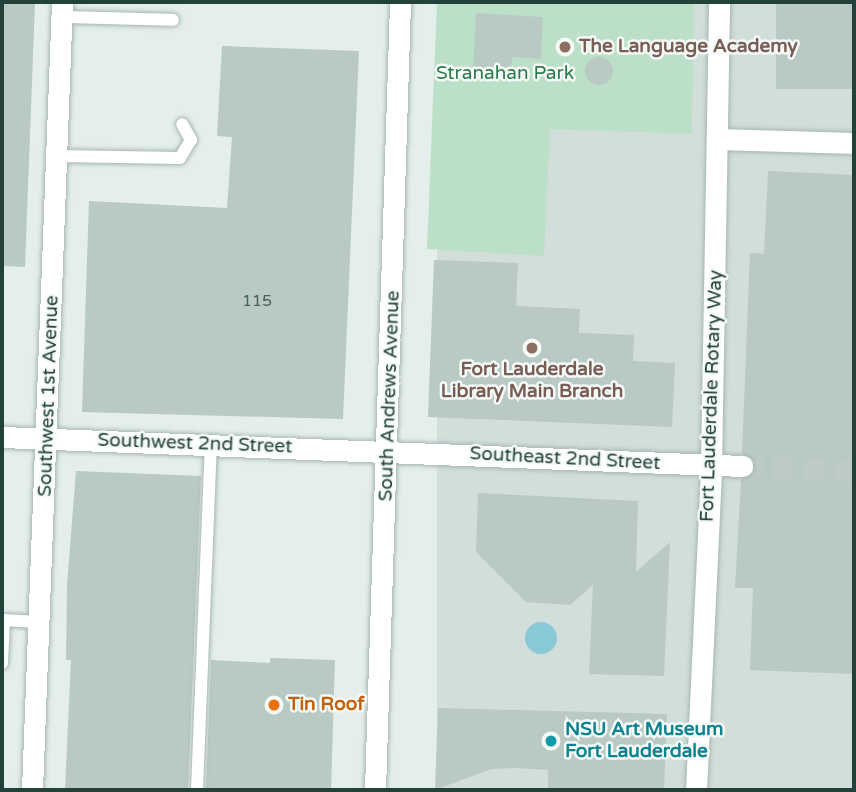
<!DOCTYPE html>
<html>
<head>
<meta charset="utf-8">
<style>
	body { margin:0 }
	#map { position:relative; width:856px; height:792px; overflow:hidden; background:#e4eeea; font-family:"Varela Round",sans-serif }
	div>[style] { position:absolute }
	.built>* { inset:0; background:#d2ded9; transform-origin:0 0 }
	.green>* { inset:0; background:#bce0c7 }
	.water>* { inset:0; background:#89c8d6 }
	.round { border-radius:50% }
	.building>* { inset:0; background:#b9c9c3; transform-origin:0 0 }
	.street-tunnel>* { height:21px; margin-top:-10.5px; transform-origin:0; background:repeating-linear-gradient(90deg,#bdcbc7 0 21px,transparent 0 31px) }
	.roads { filter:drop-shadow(0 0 2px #a6b7b2) drop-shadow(0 0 2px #a6b7b2) }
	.lane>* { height:12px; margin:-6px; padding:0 6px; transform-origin:6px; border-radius:6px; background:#fff }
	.street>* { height:21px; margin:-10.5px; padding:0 10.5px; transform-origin:10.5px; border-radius:10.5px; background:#fff }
	.secondary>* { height:21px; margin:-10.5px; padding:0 10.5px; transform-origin:10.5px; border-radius:10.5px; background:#fff }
	.dots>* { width:19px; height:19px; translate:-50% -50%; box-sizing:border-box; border:4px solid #f5faf8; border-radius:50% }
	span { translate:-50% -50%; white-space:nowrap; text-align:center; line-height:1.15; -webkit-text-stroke:5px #f5faf8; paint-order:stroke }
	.number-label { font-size:16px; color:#48635c }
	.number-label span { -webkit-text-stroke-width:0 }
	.education-label { font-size:19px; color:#785e54; font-weight:700 }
	.left { translate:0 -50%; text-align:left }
	.park-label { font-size:19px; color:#297b4b }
	.street-label { font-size:19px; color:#22413a }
	.food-label { font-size:19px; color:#c56008; font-weight:700 }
	.culture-label { font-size:19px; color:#0d838f; font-weight:700 }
	.frame { position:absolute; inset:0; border:4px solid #22413a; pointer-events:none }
</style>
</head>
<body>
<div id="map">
	<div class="built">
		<div style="left:437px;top:2px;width:417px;height:789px"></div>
	</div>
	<div class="green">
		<div style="clip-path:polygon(437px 2px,694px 2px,692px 134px,550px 129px,544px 256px,427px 249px)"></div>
	</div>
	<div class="water">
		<div class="round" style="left:525px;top:622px;width:32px;height:32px"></div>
	</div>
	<div class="building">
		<div style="clip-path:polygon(2px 2px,35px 2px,25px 267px,2px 266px)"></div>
		<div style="left:776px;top:2px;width:78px;height:87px"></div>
		<div style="clip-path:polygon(476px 13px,543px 17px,541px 59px,512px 57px,511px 74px,473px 72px)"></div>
		<div style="clip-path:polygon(222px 46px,359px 51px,343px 419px,82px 412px,89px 201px,227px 208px,232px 137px,217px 136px)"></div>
		<div class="round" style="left:585px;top:57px;width:28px;height:28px"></div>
		<div style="clip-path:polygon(768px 171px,854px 175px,854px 674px,750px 670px,753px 588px,735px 588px,741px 479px,755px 467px,742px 453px,750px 253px,764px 254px)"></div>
		<div style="clip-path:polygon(434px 260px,518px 263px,516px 306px,580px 309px,579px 333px,634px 335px,633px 361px,675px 363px,672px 427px,428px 417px)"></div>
		<div style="clip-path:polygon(76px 471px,201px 476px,188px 790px,65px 790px,71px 660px,66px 660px,67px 585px)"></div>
		<div style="clip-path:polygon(478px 493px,638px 501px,636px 572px,670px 542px,664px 676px,589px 674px,593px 585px,570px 605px,526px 602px,476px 552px)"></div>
		<div style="clip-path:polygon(270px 658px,335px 660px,331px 790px,206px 790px,211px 660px,270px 663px)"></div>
		<div style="clip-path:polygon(438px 708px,667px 714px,664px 790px,548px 790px,548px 770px,515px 768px,491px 769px,435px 790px)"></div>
	</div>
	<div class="street-tunnel">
		<div style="left:742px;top:466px;width:112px;rotate:2.6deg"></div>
	</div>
	<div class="roads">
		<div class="lane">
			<div style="left:62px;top:17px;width:111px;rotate:1.5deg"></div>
			<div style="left:58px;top:156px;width:122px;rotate:0.9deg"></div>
			<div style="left:180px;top:158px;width:21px;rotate:-59deg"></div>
			<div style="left:191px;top:140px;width:18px;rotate:-119deg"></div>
			<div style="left:2px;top:620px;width:38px;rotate:3deg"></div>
			<div style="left:2px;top:663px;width:43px;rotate:-87.3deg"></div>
			<div style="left:197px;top:790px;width:345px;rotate:-87.7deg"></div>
		</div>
		<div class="street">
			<div style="left:719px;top:139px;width:135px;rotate:1.7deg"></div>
			<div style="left:2px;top:437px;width:741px;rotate:2.24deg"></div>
			<div style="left:32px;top:790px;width:789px;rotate:-87.82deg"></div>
			<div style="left:696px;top:790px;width:324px;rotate:-87.3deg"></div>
			<div style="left:711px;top:466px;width:464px;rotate:-89deg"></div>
		</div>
		<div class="secondary">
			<div style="left:375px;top:790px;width:788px;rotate:-88.18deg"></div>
		</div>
	</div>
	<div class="dots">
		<div style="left:565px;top:47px;background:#8d6e63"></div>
		<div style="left:532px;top:348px;background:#8d6e63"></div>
		<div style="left:274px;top:705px;background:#e8710a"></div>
		<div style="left:551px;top:741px;background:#0f9aa8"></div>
	</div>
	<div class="number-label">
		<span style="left:257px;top:301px">115</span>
	</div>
	<div class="education-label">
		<span class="left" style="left:579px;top:47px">The Language Academy</span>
		<span style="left:532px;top:381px">Fort Lauderdale<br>Library Main Branch</span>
	</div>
	<div class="park-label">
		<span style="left:505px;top:74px">Stranahan Park</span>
	</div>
	<div class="street-label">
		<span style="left:49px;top:396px;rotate:-88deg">Southwest 1st Avenue</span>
		<span style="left:390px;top:396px;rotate:-88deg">South Andrews Avenue</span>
		<span style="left:712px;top:396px;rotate:-88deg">Fort Lauderdale Rotary Way</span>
		<span style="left:195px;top:444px;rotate:2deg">Southwest 2nd Street</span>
		<span style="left:565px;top:459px;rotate:3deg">Southeast 2nd Street</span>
	</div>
	<div class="food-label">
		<span class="left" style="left:288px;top:705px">Tin Roof</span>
	</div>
	<div class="culture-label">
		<span class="left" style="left:565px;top:741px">NSU Art Museum<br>Fort Lauderdale</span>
	</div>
	<div class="frame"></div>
</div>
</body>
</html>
